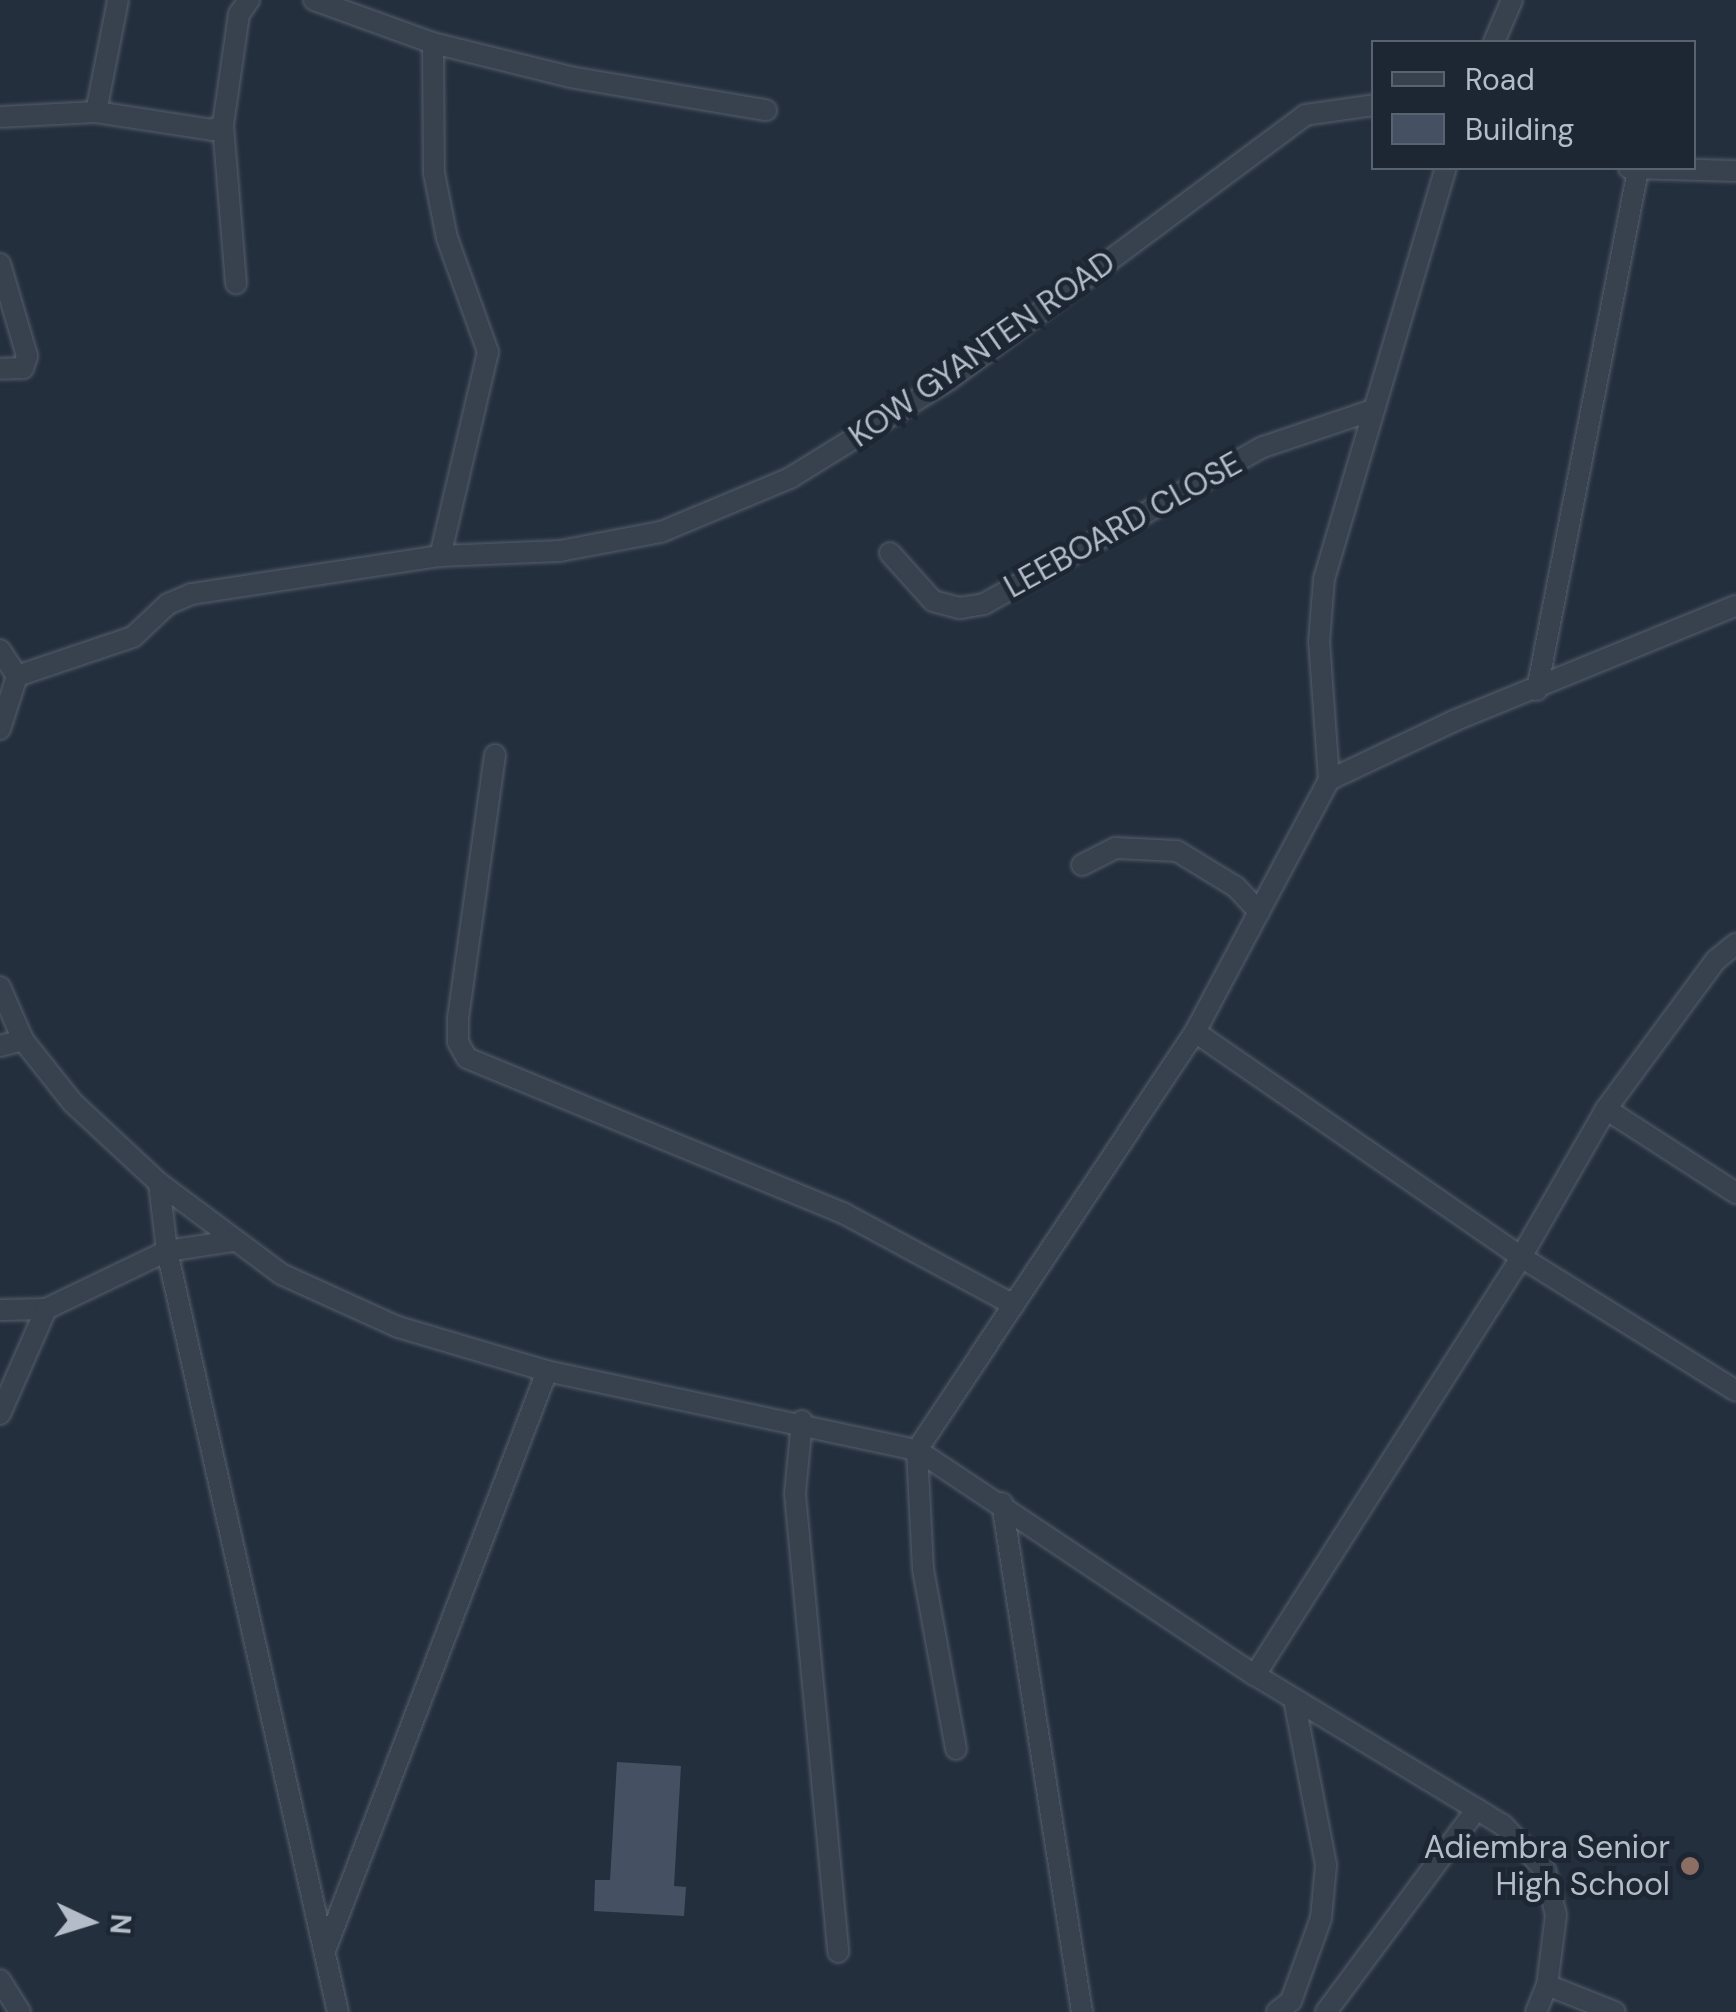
<!DOCTYPE html>
<html>
<head>
<meta charset="utf-8">
<style>
	body { margin:0 }
	#map { position:relative; width:1736px; height:2012px; overflow:hidden; background:#242f3e; font-family:"DM Sans",sans-serif }
	div>[style] { position:absolute }
	.building>* { inset:0; background:#455162 }
	.roads { filter:drop-shadow(0 0 2px #565f6c) drop-shadow(0 0 2px #565f6c) }
	.street>* { height:20px; margin:-10px; padding:0 10px; transform-origin:10px; border-radius:10px; background:#38414e }
	.dots>* { width:28px; height:28px; translate:-50% -50%; box-sizing:border-box; border:5px solid #1d2633; border-radius:50% }
	span { translate:-50% -50%; white-space:nowrap; text-align:center; line-height:1.15; -webkit-text-stroke:10px #1d2633; paint-order:stroke }
	.street-label { font-size:32px; color:#b4bcc9 }
	.poi-label { font-size:32px; color:#b4bcc9 }
	.right { translate:-100% -50%; text-align:right }
	.legend { position:absolute; left:1371px; top:40px; width:325px; height:130px; box-sizing:border-box; background:#1d2633; border:2px solid #59626f; margin:0; padding:12px 18px; list-style:none; font-size:30px; color:#b4bcc9 }
	.legend li { display:flex; align-items:center; gap:20px; height:50px }
	.legend b { width:50px; border:2px solid #59626f }
	.north { position:absolute; left:40px; top:1872px; width:100px; height:100px; -webkit-text-stroke:8px #1d2633; paint-order:stroke; rotate:94deg; font-size:28px; font-weight:700; line-height:40px; text-align:center; color:#b4bcc9 }
	.north::after { content:''; display:block; margin:auto; width:35px; height:45px; background:#b4bcc9; clip-path:polygon(50% 0,100% 100%,50% 72%,0 100%) }
</style>
</head>
<body>
<div id="map">
	<div class="building">
		<div style="clip-path:polygon(617px 1762px,681px 1766px,674px 1886px,686px 1887px,684px 1916px,594px 1911px,595px 1880px,610px 1880px)"></div>
	</div>
	<div class="roads">
		<div class="street">
			<div style="left:314px;top:0;width:127px;rotate:19.9deg"></div>
			<div style="left:433px;top:43px;width:130px;rotate:89.6deg"></div>
			<div style="left:434px;top:173px;width:66px;rotate:78.7deg"></div>
			<div style="left:447px;top:238px;width:121px;rotate:70.2deg"></div>
			<div style="left:488px;top:352px;width:210px;rotate:103.2deg"></div>
			<div style="left:440px;top:556px;width:120px;rotate:-2.4deg"></div>
			<div style="left:560px;top:551px;width:103px;rotate:-10.7deg"></div>
			<div style="left:661px;top:532px;width:140px;rotate:-22.7deg"></div>
			<div style="left:790px;top:478px;width:188px;rotate:-31.7deg"></div>
			<div style="left:950px;top:379px;width:442px;rotate:-36.6deg"></div>
			<div style="left:1305px;top:115px;width:70px;rotate:-8.2deg"></div>
			<div style="left:1494px;top:42px;width:46px;rotate:-66.8deg"></div>
			<div style="left:433px;top:43px;width:141px;rotate:13.9deg"></div>
			<div style="left:570px;top:77px;width:199px;rotate:9.6deg"></div>
			<div style="left:96px;top:112px;width:114px;rotate:-78.9deg"></div>
			<div style="left:0;top:117px;width:96px;rotate:-3deg"></div>
			<div style="left:96px;top:112px;width:117px;rotate:8.8deg"></div>
			<div style="left:212px;top:130px;width:12px;rotate:-24deg"></div>
			<div style="left:223px;top:125px;width:112px;rotate:-81.8deg"></div>
			<div style="left:239px;top:14px;width:17px;rotate:-54deg"></div>
			<div style="left:223px;top:125px;width:159px;rotate:85.3deg"></div>
			<div style="left:1629px;top:168px;width:107px;rotate:1.6deg"></div>
			<div style="left:0;top:264px;width:96px;rotate:73.6deg"></div>
			<div style="left:27px;top:356px;width:13px;rotate:108deg"></div>
			<div style="left:23px;top:368px;width:23px;rotate:178deg"></div>
			<div style="left:890px;top:553px;width:64px;rotate:48.1deg"></div>
			<div style="left:933px;top:601px;width:28px;rotate:15deg"></div>
			<div style="left:960px;top:608px;width:24px;rotate:-9deg"></div>
			<div style="left:984px;top:604px;width:320px;rotate:-29.4deg"></div>
			<div style="left:1263px;top:447px;width:116px;rotate:-18.6deg"></div>
			<div style="left:0;top:650px;width:31px;rotate:57deg"></div>
			<div style="left:1537px;top:690px;width:530px;rotate:-79.01deg"></div>
			<div style="left:0;top:729px;width:56px;rotate:-72.2deg"></div>
			<div style="left:17px;top:676px;width:122px;rotate:-18.6deg"></div>
			<div style="left:133px;top:637px;width:48px;rotate:-43.3deg"></div>
			<div style="left:168px;top:604px;width:25px;rotate:-23deg"></div>
			<div style="left:191px;top:594px;width:252px;rotate:-8.7deg"></div>
			<div style="left:495px;top:755px;width:265px;rotate:98deg"></div>
			<div style="left:458px;top:1017px;width:25px;rotate:90deg"></div>
			<div style="left:458px;top:1042px;width:18px;rotate:61deg"></div>
			<div style="left:467px;top:1058px;width:407px;rotate:22.4deg"></div>
			<div style="left:843px;top:1213px;width:194px;rotate:28.3deg"></div>
			<div style="left:1329px;top:780px;width:140px;rotate:-25.3deg"></div>
			<div style="left:1456px;top:720px;width:302px;rotate:-22.2deg"></div>
			<div style="left:1082px;top:865px;width:38px;rotate:-27deg"></div>
			<div style="left:1116px;top:848px;width:61px;rotate:2.8deg"></div>
			<div style="left:1177px;top:851px;width:69px;rotate:31.4deg"></div>
			<div style="left:1236px;top:887px;width:34px;rotate:47deg"></div>
			<div style="left:0;top:987px;width:58px;rotate:66.5deg"></div>
			<div style="left:23px;top:1040px;width:80px;rotate:51.6deg"></div>
			<div style="left:73px;top:1103px;width:117px;rotate:42.9deg"></div>
			<div style="left:159px;top:1183px;width:152px;rotate:36.7deg"></div>
			<div style="left:281px;top:1274px;width:128px;rotate:24.4deg"></div>
			<div style="left:398px;top:1327px;width:155px;rotate:16.5deg"></div>
			<div style="left:547px;top:1371px;width:378px;rotate:12.1deg"></div>
			<div style="left:917px;top:1450px;width:406px;rotate:33.7deg"></div>
			<div style="left:1255px;top:1675px;width:290px;rotate:31.2deg"></div>
			<div style="left:1503px;top:1825px;width:62px;rotate:47deg"></div>
			<div style="left:1545px;top:1870px;width:46px;rotate:76.3deg"></div>
			<div style="left:1556px;top:1915px;width:71px;rotate:97.3deg"></div>
			<div style="left:1547px;top:1985px;width:29px;rotate:112deg"></div>
			<div style="left:1195px;top:1032px;width:285px;rotate:-62deg"></div>
			<div style="left:1329px;top:780px;width:138px;rotate:-94.1deg"></div>
			<div style="left:1319px;top:642px;width:63px;rotate:-85.5deg"></div>
			<div style="left:1324px;top:579px;width:429px;rotate:-73.5deg"></div>
			<div style="left:0;top:1046px;width:24px;rotate:-15deg"></div>
			<div style="left:1606px;top:1109px;width:155px;rotate:32.9deg"></div>
			<div style="left:159px;top:1183px;width:68px;rotate:83.3deg"></div>
			<div style="left:167px;top:1251px;width:780px;rotate:77.34deg"></div>
			<div style="left:0;top:1310px;width:46px;rotate:-1.2deg"></div>
			<div style="left:0;top:1414px;width:115px;rotate:-66.3deg"></div>
			<div style="left:46px;top:1309px;width:134px;rotate:-25.6deg"></div>
			<div style="left:167px;top:1251px;width:66px;rotate:-8.7deg"></div>
			<div style="left:802px;top:1421px;width:73px;rotate:95.5deg"></div>
			<div style="left:795px;top:1494px;width:460px;rotate:84.6deg"></div>
			<div style="left:1002px;top:1503px;width:515px;rotate:81.07deg"></div>
			<div style="left:1255px;top:1675px;width:495px;rotate:-57.5deg"></div>
			<div style="left:1521px;top:1257px;width:171px;rotate:-60.1deg"></div>
			<div style="left:1606px;top:1109px;width:185px;rotate:-53.6deg"></div>
			<div style="left:1716px;top:960px;width:26px;rotate:-39deg"></div>
			<div style="left:956px;top:1749px;width:183px;rotate:-100.4deg"></div>
			<div style="left:923px;top:1569px;width:119px;rotate:-92.9deg"></div>
			<div style="left:917px;top:1450px;width:502px;rotate:-56.37deg"></div>
			<div style="left:1195px;top:1032px;width:396px;rotate:34.6deg"></div>
			<div style="left:1521px;top:1257px;width:253px;rotate:31.9deg"></div>
			<div style="left:326px;top:1948px;width:618px;rotate:-69.04deg"></div>
			<div style="left:0;top:1980px;width:38px;rotate:58deg"></div>
			<div style="left:1547px;top:1985px;width:73px;rotate:21.7deg"></div>
			<div style="left:1277px;top:2012px;width:18px;rotate:-38deg"></div>
			<div style="left:1291px;top:2001px;width:88px;rotate:-70.1deg"></div>
			<div style="left:1321px;top:1918px;width:53px;rotate:-84.6deg"></div>
			<div style="left:1326px;top:1865px;width:169px;rotate:-100.9deg"></div>
			<div style="left:1326px;top:2012px;width:253px;rotate:-53.4deg"></div>
		</div>
	</div>
	<div class="dots">
		<div style="left:1690px;top:1866px;background:#8d6e63"></div>
	</div>
	<div class="street-label">
		<span style="left:982px;top:349px;rotate:-35deg">KOW GYANTEN ROAD</span>
		<span style="left:1123px;top:525px;rotate:-29deg">LEEBOARD CLOSE</span>
	</div>
	<div class="poi-label">
		<span class="right" style="left:1670px;top:1866px">Adiembra Senior<br>High School</span>
	</div>
	<ul class="legend">
	<li><b style="height:12px;background:#38414e"></b>Road</li>
	<li><b style="height:28px;background:#455162"></b>Building</li>
	</ul>
	<div class="north">N</div>
</div>
</body>
</html>
